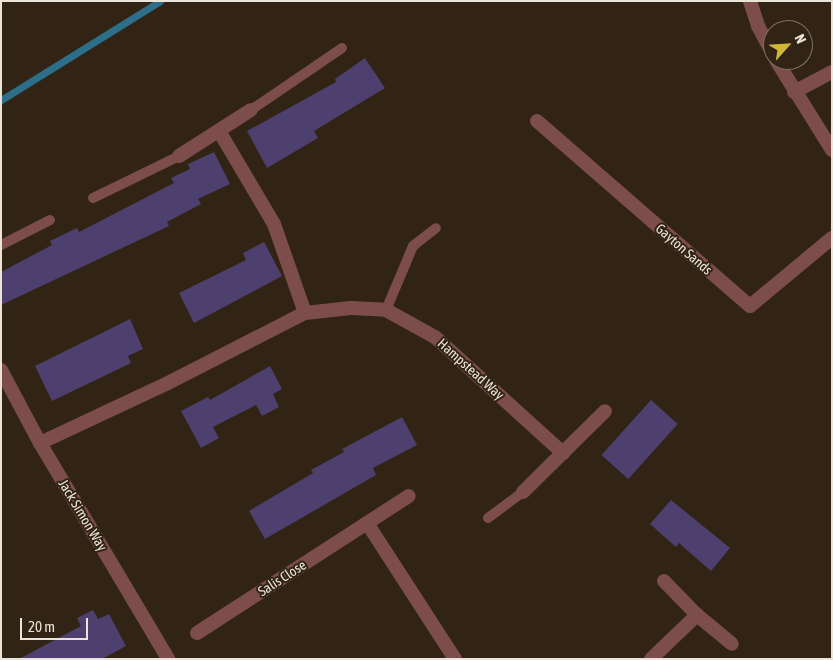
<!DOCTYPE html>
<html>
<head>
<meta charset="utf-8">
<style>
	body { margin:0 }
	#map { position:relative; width:833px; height:660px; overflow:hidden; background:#312415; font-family:"Asap Condensed",sans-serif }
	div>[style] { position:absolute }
	.stream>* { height:7px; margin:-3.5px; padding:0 3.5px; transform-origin:3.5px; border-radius:3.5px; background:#2d6e8b }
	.building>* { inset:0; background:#4d3f6e; transform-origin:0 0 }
	.service>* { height:10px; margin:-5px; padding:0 5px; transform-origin:5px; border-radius:5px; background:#7c4d4b }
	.minor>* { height:14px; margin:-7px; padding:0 7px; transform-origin:7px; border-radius:7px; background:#7c4d4b }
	span { translate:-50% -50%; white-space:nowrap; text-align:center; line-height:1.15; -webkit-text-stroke:4px #312415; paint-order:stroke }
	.street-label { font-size:14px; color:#ece3d9 }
	.frame { position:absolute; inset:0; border:2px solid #ece3d9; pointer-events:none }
	.north { position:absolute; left:763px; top:20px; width:50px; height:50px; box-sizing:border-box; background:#312415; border:1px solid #7c7063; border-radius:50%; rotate:64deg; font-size:14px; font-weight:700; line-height:20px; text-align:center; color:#ece3d9 }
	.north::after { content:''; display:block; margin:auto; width:18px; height:22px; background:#cfb837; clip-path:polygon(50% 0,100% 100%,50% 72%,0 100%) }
	.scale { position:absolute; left:20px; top:618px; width:68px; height:22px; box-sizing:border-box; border:2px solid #ece3d9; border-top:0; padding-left:6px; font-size:15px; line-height:18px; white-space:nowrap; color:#ece3d9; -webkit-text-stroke:4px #312415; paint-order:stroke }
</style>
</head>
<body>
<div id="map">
	<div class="stream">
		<div style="left:1px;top:100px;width:187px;rotate:-31.9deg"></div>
	</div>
	<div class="building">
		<div style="clip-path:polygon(365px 58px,385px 88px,314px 131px,318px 138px,267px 168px,247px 131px,336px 82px,335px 79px)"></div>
		<div style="clip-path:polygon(214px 152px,230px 184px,198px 199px,201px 204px,167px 222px,169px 226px,1px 305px,1px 272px,52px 245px,50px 241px,77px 228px,79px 232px,174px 183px,171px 178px,190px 169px,188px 164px)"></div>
		<div style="clip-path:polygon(264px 242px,282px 276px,194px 323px,179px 293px,246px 260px,243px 253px)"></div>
		<div style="clip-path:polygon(130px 319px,143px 349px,128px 356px,131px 363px,52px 401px,35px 366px)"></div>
		<div style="clip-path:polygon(270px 366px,282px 389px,273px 394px,279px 407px,262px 416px,256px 405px,213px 427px,219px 438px,201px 448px,181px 411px,208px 397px,210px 400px)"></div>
		<div style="left:651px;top:400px;width:36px;height:74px;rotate:42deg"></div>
		<div style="clip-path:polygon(402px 417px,417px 445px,373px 468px,376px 475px,265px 539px,249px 511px,313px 473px,311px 470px,344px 452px,342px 449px)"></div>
		<div style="clip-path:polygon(671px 500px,730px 548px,711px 571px,679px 543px,676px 547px,650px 524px)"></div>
		<div style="clip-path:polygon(93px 610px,98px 619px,109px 614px,126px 646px,102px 659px,19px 659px,81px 626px,77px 618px)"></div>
	</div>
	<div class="service">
		<div style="left:251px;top:110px;width:110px;rotate:-34.3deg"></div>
		<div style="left:93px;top:198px;width:96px;rotate:-26deg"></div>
		<div style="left:1px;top:245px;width:55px;rotate:-27deg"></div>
		<div style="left:386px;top:310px;width:69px;rotate:-67.1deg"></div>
		<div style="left:413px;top:246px;width:29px;rotate:-38deg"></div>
		<div style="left:488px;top:518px;width:44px;rotate:-36.6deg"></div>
	</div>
	<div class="minor">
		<div style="left:750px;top:1px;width:26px;rotate:72deg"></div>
		<div style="left:758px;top:26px;width:32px;rotate:62deg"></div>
		<div style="left:776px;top:60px;width:106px;rotate:58.1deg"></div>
		<div style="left:794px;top:92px;width:43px;rotate:-27.8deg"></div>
		<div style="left:537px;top:121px;width:282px;rotate:41deg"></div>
		<div style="left:750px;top:306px;width:107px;rotate:-39.7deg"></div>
		<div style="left:219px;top:131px;width:108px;rotate:59.4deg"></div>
		<div style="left:274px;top:224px;width:94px;rotate:70.8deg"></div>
		<div style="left:179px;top:156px;width:85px;rotate:-32.6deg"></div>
		<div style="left:1px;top:370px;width:83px;rotate:61.9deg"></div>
		<div style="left:40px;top:443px;width:251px;rotate:59.3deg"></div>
		<div style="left:40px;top:443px;width:141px;rotate:-25.1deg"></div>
		<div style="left:168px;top:383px;width:154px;rotate:-27.1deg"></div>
		<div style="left:305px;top:313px;width:46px;rotate:-6.2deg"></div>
		<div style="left:351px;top:308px;width:35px;rotate:3deg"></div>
		<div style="left:386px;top:310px;width:56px;rotate:28.9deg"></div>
		<div style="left:435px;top:337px;width:173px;rotate:42.2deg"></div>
		<div style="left:523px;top:492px;width:115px;rotate:-44.6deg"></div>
		<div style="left:367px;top:523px;width:162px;rotate:57.1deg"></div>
		<div style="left:664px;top:581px;width:47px;rotate:45.9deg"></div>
		<div style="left:697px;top:615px;width:45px;rotate:39.6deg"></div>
		<div style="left:197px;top:633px;width:252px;rotate:-32.9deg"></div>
		<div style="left:651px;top:659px;width:64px;rotate:-43.7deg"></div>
	</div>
	<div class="street-label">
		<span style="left:684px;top:249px;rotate:41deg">Gayton Sands</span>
		<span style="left:471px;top:369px;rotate:42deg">Hampstead Way</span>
		<span style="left:83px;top:515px;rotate:59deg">Jack Simon Way</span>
		<span style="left:282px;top:578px;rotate:-33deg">Salis Close</span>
	</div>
	<div class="frame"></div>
	<div class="north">N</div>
	<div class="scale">20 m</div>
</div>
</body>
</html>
